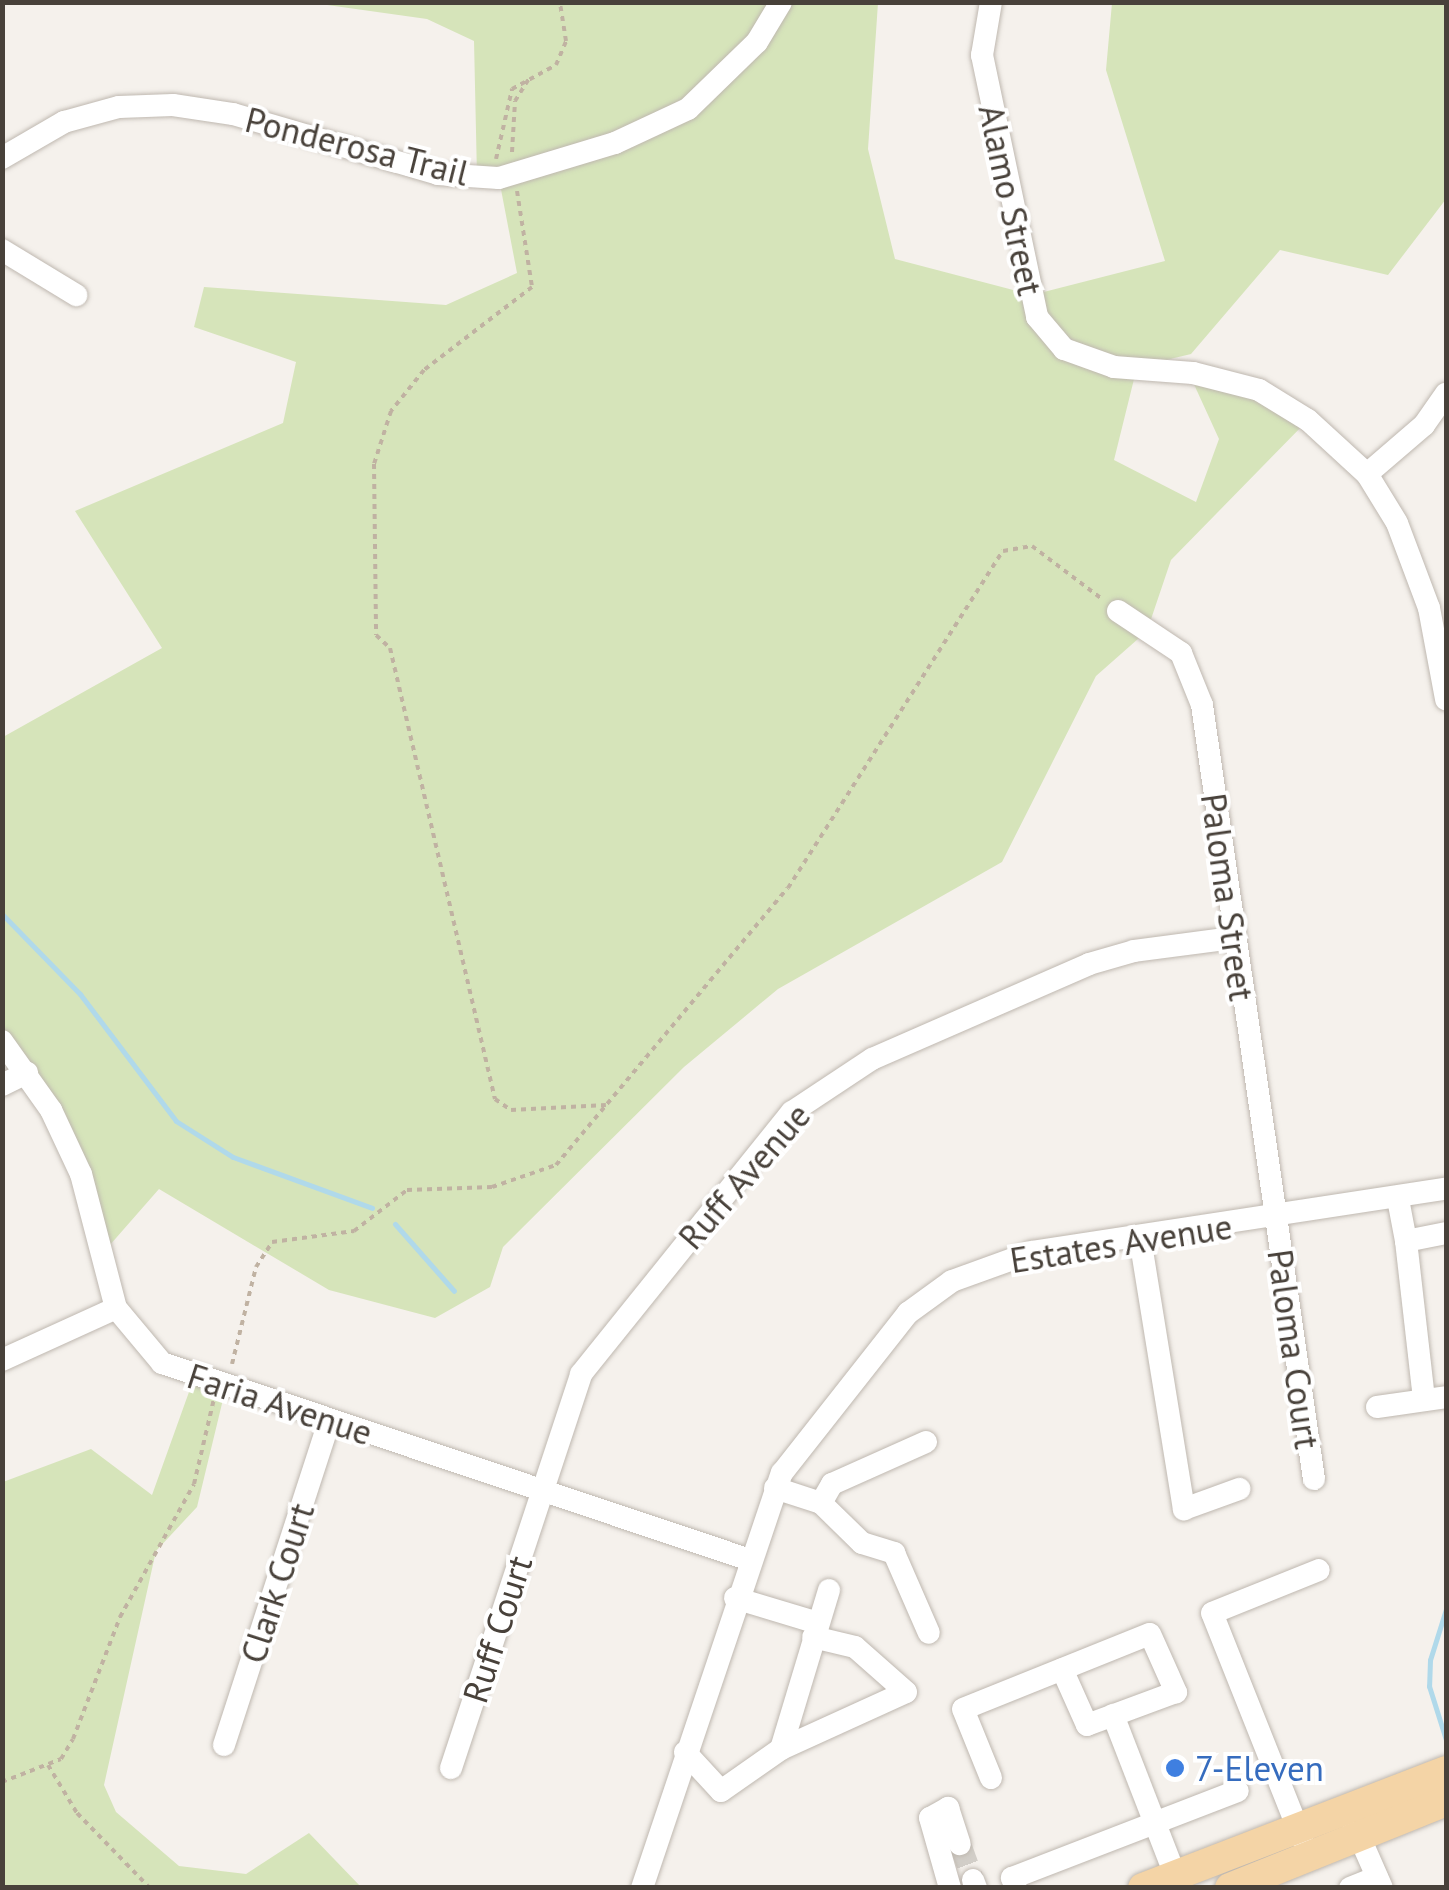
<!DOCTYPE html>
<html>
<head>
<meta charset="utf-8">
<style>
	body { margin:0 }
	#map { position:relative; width:1449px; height:1890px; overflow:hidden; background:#f5f1ec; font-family:"PT Sans",sans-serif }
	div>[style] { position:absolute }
	.green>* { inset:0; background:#d6e4ba }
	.stream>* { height:5px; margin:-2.5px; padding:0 2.5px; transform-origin:2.5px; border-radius:2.5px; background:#b0d9ea }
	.minor-tunnel>* { height:22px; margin-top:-11px; transform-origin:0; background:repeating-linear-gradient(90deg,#d2cec8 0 22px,transparent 0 33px) }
	.path>* { height:4px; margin-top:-2px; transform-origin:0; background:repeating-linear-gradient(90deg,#c0b2a2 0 5px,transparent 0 10px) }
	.roads { filter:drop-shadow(0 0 2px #bfb8b0) drop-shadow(0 0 2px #bfb8b0) }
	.minor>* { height:22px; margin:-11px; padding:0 11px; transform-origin:11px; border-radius:11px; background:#fff }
	.major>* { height:30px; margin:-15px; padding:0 15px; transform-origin:15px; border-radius:15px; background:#f4d4a6 }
	.dots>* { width:28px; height:28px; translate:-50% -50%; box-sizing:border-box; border:5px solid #fff; border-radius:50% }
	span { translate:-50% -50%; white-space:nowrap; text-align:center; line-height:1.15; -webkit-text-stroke:8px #fff; paint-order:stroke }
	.street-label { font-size:35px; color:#48413a }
	.shop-label { font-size:35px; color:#366cbe }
	.left { translate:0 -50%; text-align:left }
	.frame { position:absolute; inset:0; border:5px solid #48413a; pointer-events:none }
</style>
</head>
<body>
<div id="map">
	<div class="green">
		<div style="clip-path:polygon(313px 3px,878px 3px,868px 149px,895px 259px,1032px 295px,1165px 261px,1106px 70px,1112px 3px,1446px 3px,1446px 199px,1388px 275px,1280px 250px,1191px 354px,1137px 367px,1114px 460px,1196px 502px,1219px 439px,1192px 380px,1259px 390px,1308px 420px,1171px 560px,1147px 631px,1096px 676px,1002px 862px,778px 989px,684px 1067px,503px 1247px,490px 1287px,435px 1318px,329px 1290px,159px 1189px,102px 1254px,81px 1174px,3px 1041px,3px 737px,162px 648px,75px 511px,283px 423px,296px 362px,194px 327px,204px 287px,446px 305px,517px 273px,499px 179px,477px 177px,474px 41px,427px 19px)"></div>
		<div style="clip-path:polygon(194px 1378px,226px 1387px,197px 1507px,156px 1551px,104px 1785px,116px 1812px,179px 1866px,246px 1874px,309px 1833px,361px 1887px,3px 1888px,3px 1482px,91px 1449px,152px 1495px)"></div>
	</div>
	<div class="stream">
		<div style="left:2px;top:914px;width:112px;rotate:45.7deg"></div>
		<div style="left:80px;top:994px;width:159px;rotate:52.9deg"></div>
		<div style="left:176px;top:1121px;width:67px;rotate:32.3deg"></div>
		<div style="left:233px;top:1157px;width:148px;rotate:20.1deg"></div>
		<div style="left:395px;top:1224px;width:89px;rotate:48.6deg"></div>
		<div style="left:1446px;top:1609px;width:53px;rotate:107.4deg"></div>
		<div style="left:1430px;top:1660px;width:26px;rotate:92deg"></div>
		<div style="left:1429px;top:1686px;width:57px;rotate:72.5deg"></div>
	</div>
	<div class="minor-tunnel">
		<div style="left:960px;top:1844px;width:38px;rotate:70deg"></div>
	</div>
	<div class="path">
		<div style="left:512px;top:152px;width:51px;rotate:-86.6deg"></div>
		<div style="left:515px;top:101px;width:28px;rotate:-58deg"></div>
		<div style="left:496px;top:159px;width:72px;rotate:-77.1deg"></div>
		<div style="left:512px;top:89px;width:50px;rotate:-28.6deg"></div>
		<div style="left:556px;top:65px;width:26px;rotate:-67deg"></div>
		<div style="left:566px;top:41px;width:39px;rotate:-99deg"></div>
		<div style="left:517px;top:191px;width:97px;rotate:81.1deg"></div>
		<div style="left:532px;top:287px;width:136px;rotate:142.5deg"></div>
		<div style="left:424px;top:370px;width:53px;rotate:128.8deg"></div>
		<div style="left:391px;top:411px;width:56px;rotate:107.8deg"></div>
		<div style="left:374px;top:464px;width:171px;rotate:89.3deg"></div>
		<div style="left:376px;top:635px;width:19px;rotate:43deg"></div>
		<div style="left:390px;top:648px;width:463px;rotate:76.9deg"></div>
		<div style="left:495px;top:1099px;width:19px;rotate:35deg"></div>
		<div style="left:511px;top:1110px;width:95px;rotate:-3deg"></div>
		<div style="left:232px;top:1364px;width:100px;rotate:-76.1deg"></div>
		<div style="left:256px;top:1267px;width:30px;rotate:-57deg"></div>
		<div style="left:272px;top:1242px;width:83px;rotate:-7.6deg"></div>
		<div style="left:354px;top:1231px;width:67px;rotate:-37.7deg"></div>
		<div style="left:407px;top:1190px;width:85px;rotate:-2deg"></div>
		<div style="left:492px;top:1187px;width:68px;rotate:-19deg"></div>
		<div style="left:556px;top:1165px;width:361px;rotate:-50.1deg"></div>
		<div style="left:788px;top:888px;width:400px;rotate:-57.5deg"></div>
		<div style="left:1003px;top:551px;width:29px;rotate:-10deg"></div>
		<div style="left:1032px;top:546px;width:88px;rotate:37.1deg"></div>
		<div style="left:48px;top:1765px;width:56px;rotate:58.9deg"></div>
		<div style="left:77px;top:1813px;width:105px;rotate:45.8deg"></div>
		<div style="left:2px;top:1782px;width:63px;rotate:-21.3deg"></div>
		<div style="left:61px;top:1759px;width:23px;rotate:-59deg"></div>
		<div style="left:73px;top:1739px;width:131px;rotate:-68.9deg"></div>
		<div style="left:120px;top:1617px;width:152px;rotate:-60.9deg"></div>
		<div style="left:194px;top:1484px;width:87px;rotate:-76.8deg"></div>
	</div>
	<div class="roads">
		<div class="minor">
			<div style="left:991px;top:2px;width:54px;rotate:99.6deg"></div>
			<div style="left:982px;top:55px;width:268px;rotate:78.1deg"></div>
			<div style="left:1037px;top:317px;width:42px;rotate:49.8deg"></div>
			<div style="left:1064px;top:349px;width:53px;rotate:19.8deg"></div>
			<div style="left:1114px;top:367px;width:79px;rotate:4.3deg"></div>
			<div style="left:1193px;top:373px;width:68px;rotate:14.4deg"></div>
			<div style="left:1259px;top:390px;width:57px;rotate:31.5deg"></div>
			<div style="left:1308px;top:420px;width:80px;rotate:42.5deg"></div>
			<div style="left:1367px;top:474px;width:57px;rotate:58.5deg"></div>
			<div style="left:1397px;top:523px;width:91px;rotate:69.4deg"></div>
			<div style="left:1429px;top:608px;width:93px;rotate:79.4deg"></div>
			<div style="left:2px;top:158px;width:72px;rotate:-30.1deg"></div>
			<div style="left:64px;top:122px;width:57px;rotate:-15.3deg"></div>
			<div style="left:119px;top:107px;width:54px;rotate:-2.1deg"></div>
			<div style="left:173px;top:105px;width:61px;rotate:8.5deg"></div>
			<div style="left:233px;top:114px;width:214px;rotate:16.3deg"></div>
			<div style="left:438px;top:174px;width:61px;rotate:3.8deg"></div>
			<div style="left:499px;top:178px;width:121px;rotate:-16.8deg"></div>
			<div style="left:615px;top:143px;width:81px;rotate:-25deg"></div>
			<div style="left:688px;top:109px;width:96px;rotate:-44.2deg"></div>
			<div style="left:757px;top:42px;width:47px;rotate:-59deg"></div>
			<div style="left:2px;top:250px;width:87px;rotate:31.3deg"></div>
			<div style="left:1367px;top:474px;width:75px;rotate:-40.7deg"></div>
			<div style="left:1424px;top:425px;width:38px;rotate:-55deg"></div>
			<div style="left:1118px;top:611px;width:76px;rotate:33.7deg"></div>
			<div style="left:1181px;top:653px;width:56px;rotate:68deg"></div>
			<div style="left:1202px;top:705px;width:782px;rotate:81.77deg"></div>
			<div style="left:2px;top:1041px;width:85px;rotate:54.6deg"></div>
			<div style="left:51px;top:1110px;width:71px;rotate:64.9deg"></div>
			<div style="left:81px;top:1174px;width:138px;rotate:75.4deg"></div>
			<div style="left:116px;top:1308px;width:72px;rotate:50.1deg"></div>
			<div style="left:162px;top:1363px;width:617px;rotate:18.52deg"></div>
			<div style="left:2px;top:1085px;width:28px;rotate:-26deg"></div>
			<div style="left:1398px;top:1199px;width:43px;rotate:79.2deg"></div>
			<div style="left:1406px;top:1241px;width:41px;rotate:-11.3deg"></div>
			<div style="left:1140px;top:1238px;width:275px;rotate:80.8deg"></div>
			<div style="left:1184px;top:1509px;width:59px;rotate:-20deg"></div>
			<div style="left:1406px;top:1241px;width:160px;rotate:83.5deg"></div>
			<div style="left:2px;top:1360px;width:125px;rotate:-24.5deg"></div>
			<div style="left:1377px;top:1407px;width:70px;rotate:-8.2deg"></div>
			<div style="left:775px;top:1488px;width:48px;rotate:18.1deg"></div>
			<div style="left:821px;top:1503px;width:22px;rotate:-60deg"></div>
			<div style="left:832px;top:1484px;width:103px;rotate:-24.1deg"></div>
			<div style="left:821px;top:1503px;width:57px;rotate:44.3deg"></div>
			<div style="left:862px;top:1543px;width:34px;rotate:17deg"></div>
			<div style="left:894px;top:1553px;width:87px;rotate:66.4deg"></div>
			<div style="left:735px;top:1598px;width:87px;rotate:16.8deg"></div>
			<div style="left:1113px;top:1715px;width:186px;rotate:68.8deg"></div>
			<div style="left:224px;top:1745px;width:341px;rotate:-72deg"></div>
			<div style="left:781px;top:1749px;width:166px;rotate:-73.2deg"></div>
			<div style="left:685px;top:1752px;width:53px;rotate:47.3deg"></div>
			<div style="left:721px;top:1791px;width:73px;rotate:-35deg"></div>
			<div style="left:781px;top:1749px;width:137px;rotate:-24.5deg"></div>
			<div style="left:906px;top:1692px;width:68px;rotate:-138.6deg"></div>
			<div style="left:855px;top:1647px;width:43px;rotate:-166.6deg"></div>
			<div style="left:451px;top:1768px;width:415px;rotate:-71.7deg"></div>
			<div style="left:581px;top:1374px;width:336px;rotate:-51.2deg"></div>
			<div style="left:792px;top:1112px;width:96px;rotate:-33.5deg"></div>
			<div style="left:872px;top:1059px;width:237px;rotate:-23.6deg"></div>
			<div style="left:1089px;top:964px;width:47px;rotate:-16.1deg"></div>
			<div style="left:1134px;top:951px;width:100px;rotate:-7.5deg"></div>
			<div style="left:991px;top:1778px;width:74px;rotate:-112.1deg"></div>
			<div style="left:963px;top:1709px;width:201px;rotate:-21.9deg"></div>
			<div style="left:1150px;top:1634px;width:64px;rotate:65.9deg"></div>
			<div style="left:1176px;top:1692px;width:95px;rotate:159.7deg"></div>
			<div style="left:1087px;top:1725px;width:61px;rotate:-114.1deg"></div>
			<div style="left:1353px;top:1822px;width:72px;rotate:66.3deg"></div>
			<div style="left:1302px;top:1839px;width:243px;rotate:-111.7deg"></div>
			<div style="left:1212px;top:1613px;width:115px;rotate:-21.9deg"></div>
			<div style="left:973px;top:1880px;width:9px;rotate:69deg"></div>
			<div style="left:642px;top:1888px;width:438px;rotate:-71.4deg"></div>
			<div style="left:782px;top:1473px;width:204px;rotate:-51.8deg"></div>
			<div style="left:908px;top:1313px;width:54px;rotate:-36deg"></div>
			<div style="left:952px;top:1281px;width:85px;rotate:-19.9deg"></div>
			<div style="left:1032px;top:1252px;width:419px;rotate:-8.7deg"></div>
			<div style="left:950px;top:1888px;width:73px;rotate:-105.9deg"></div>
			<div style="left:930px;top:1818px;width:21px;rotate:-29deg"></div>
			<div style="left:948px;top:1808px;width:38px;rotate:72deg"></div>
			<div style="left:1016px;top:1888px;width:11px;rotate:-112deg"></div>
			<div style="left:1012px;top:1878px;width:242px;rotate:-21.1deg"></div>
			<div style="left:1350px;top:1888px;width:29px;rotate:-22deg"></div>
		</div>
		<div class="major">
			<div style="left:1143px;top:1888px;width:325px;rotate:-21.1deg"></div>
			<div style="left:1230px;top:1888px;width:233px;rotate:-21.9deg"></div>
		</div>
	</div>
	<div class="dots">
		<div style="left:1175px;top:1768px;background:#3f7fe0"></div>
	</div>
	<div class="street-label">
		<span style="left:357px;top:146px;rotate:14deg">Ponderosa Trail</span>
		<span style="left:1011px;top:200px;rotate:78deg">Alamo Street</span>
		<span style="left:1228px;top:897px;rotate:82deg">Paloma Street</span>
		<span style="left:744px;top:1176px;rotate:-49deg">Ruff Avenue</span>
		<span style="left:1121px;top:1243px;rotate:-9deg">Estates Avenue</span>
		<span style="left:1294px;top:1349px;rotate:82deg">Paloma Court</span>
		<span style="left:280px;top:1404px;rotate:18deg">Faria Avenue</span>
		<span style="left:277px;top:1583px;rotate:-72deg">Clark Court</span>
		<span style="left:497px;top:1629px;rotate:-72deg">Ruff Court</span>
	</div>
	<div class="shop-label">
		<span class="left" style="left:1195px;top:1768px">7-Eleven</span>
	</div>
	<div class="frame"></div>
</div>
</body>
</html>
